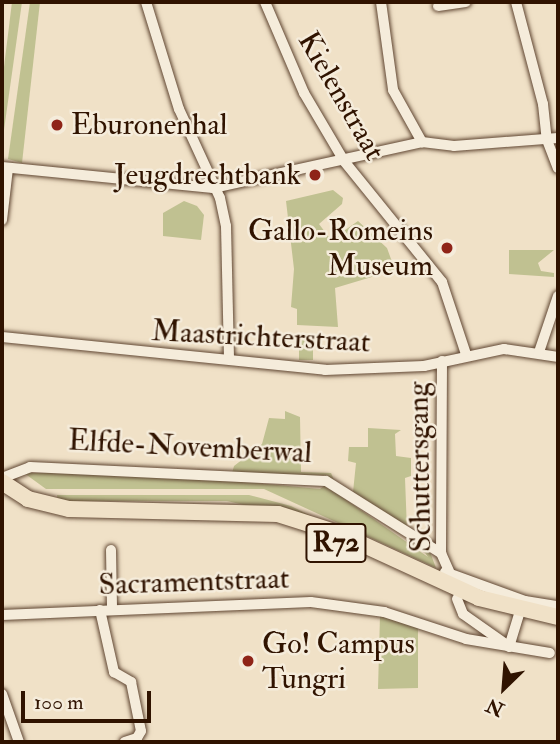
<!DOCTYPE html>
<html>
<head>
<meta charset="utf-8">
<style>
	body { margin:0 }
	#map { position:relative; width:560px; height:744px; overflow:hidden; background:#f0e1c7; font-family:"IM FELL Double Pica",serif }
	div>[style] { position:absolute }
	.green>* { inset:0; background:#c0c191; transform-origin:0 0 }
	.roads { filter:drop-shadow(0 0 2px #604632) drop-shadow(0 0 2px #604632) }
	.minor>* { height:10px; margin:-5px; padding:0 5px; transform-origin:5px; border-radius:5px; background:#f5ecdb }
	.primary>* { height:16px; margin:-8px; padding:0 8px; transform-origin:8px; border-radius:8px; background:#f0e1c7 }
	.dots>* { width:19px; height:19px; translate:-50% -50%; box-sizing:border-box; border:4px solid #f5ecdb; border-radius:50% }
	span { translate:-50% -50%; white-space:nowrap; text-align:center; line-height:1.15; -webkit-text-stroke:5px #f5ecdb; paint-order:stroke }
	.shield-label span { padding:2px 5px; background:#f5ecdb; border:2px solid; border-radius:5px; -webkit-text-stroke-width:0 }
	.shield-label { font-size:28px; color:#301300; font-weight:700 }
	.street-label { font-size:30px; color:#301300 }
	.poi-label { font-size:30px; color:#301300 }
	.left { translate:0 -50%; text-align:left }
	.right { translate:-100% -50%; text-align:right }
	.frame { position:absolute; inset:0; border:4px solid #301300; pointer-events:none }
	.north { position:absolute; left:469px; top:653px; width:70px; height:70px; -webkit-text-stroke:5px #f5ecdb; paint-order:stroke; rotate:205deg; font-size:19px; font-weight:700; line-height:28px; text-align:center; color:#301300 }
	.north::after { content:''; display:block; margin:auto; width:24px; height:32px; background:#301300; clip-path:polygon(50% 0,100% 100%,50% 72%,0 100%) }
	.scale { position:absolute; left:21px; top:691px; width:130px; height:32px; box-sizing:border-box; border:4px solid #301300; border-top:0; padding-left:9px; font-size:21px; line-height:24px; white-space:nowrap; color:#301300; -webkit-text-stroke:5px #f5ecdb; paint-order:stroke }
</style>
</head>
<body>
<div id="map">
	<div class="green">
		<div style="clip-path:polygon(12px 2px,22px 2px,2px 144px,2px 83px)"></div>
		<div style="clip-path:polygon(30px 2px,40px 2px,22px 163px,8px 159px)"></div>
		<div style="clip-path:polygon(333px 190px,343px 198px,342px 204px,319px 224px,331px 240px,358px 221px,387px 248px,395px 270px,335px 288px,338px 327px,297px 325px,297px 309px,291px 307px,294px 269px,286px 201px)"></div>
		<div style="clip-path:polygon(184px 201px,197px 206px,204px 215px,201px 240px,163px 236px,163px 213px)"></div>
		<div style="clip-path:polygon(509px 250px,554px 250px,538px 263px,541px 271px,554px 273px,554px 277px,509px 274px)"></div>
		<div style="left:299px;top:334px;width:14px;height:26px"></div>
		<div style="clip-path:polygon(285px 411px,300px 417px,301px 472px,331px 473px,334px 480px,232px 473px,234px 466px,262px 444px,269px 418px,285px 419px)"></div>
		<div style="clip-path:polygon(368px 428px,401px 430px,395px 434px,396px 456px,411px 458px,411px 476px,405px 478px,407px 530px,353px 492px,356px 463px,348px 461px,349px 447px,368px 447px)"></div>
		<div style="clip-path:polygon(24px 473px,148px 473px,320px 489px,325px 485px,428px 557px,420px 546px,430px 552px,436px 568px,264px 489px,46px 489px)"></div>
		<div style="clip-path:polygon(57px 495px,249px 495px,291px 506px,329px 525px,227px 501px,58px 501px)"></div>
		<div style="clip-path:polygon(380px 616px,418px 627px,418px 688px,378px 689px)"></div>
	</div>
	<div class="roads">
		<div class="minor">
			<div style="left:146px;top:2px;width:112px;rotate:72.9deg"></div>
			<div style="left:179px;top:109px;width:98px;rotate:65.3deg"></div>
			<div style="left:220px;top:198px;width:29px;rotate:78deg"></div>
			<div style="left:226px;top:226px;width:133px;rotate:88.7deg"></div>
			<div style="left:265px;top:2px;width:99px;rotate:66.8deg"></div>
			<div style="left:304px;top:93px;width:79px;rotate:59.5deg"></div>
			<div style="left:344px;top:161px;width:156px;rotate:51deg"></div>
			<div style="left:442px;top:282px;width:76px;rotate:71.6deg"></div>
			<div style="left:381px;top:2px;width:89px;rotate:82.2deg"></div>
			<div style="left:393px;top:90px;width:60px;rotate:60.9deg"></div>
			<div style="left:516px;top:2px;width:106px;rotate:75.2deg"></div>
			<div style="left:543px;top:104px;width:36px;rotate:84deg"></div>
			<div style="left:547px;top:140px;width:30px;rotate:69deg"></div>
			<div style="left:438px;top:6px;width:28px;rotate:-8deg"></div>
			<div style="left:2px;top:167px;width:212px;rotate:5.7deg"></div>
			<div style="left:213px;top:188px;width:214px;rotate:-12.4deg"></div>
			<div style="left:422px;top:142px;width:32px;rotate:7deg"></div>
			<div style="left:454px;top:146px;width:104px;rotate:-4.4deg"></div>
			<div style="left:2px;top:220px;width:52px;rotate:-83.4deg"></div>
			<div style="left:2px;top:337px;width:325px;rotate:5.8deg"></div>
			<div style="left:325px;top:370px;width:99px;rotate:-2.3deg"></div>
			<div style="left:424px;top:366px;width:82px;rotate:-12deg"></div>
			<div style="left:504px;top:349px;width:55px;rotate:8.4deg"></div>
			<div style="left:539px;top:352px;width:59px;rotate:-71.3deg"></div>
			<div style="left:442px;top:361px;width:192px;rotate:90.3deg"></div>
			<div style="left:441px;top:553px;width:20px;rotate:66deg"></div>
			<div style="left:2px;top:478px;width:30px;rotate:-21deg"></div>
			<div style="left:30px;top:467px;width:296px;rotate:2.7deg"></div>
			<div style="left:326px;top:481px;width:136px;rotate:32.1deg"></div>
			<div style="left:111px;top:550px;width:60px;rotate:89deg"></div>
			<div style="left:445px;top:572px;width:85px;rotate:19.9deg"></div>
			<div style="left:525px;top:601px;width:33px;rotate:9deg"></div>
			<div style="left:457px;top:599px;width:16px;rotate:68deg"></div>
			<div style="left:463px;top:614px;width:54px;rotate:35.2deg"></div>
			<div style="left:100px;top:610px;width:64px;rotate:77.3deg"></div>
			<div style="left:114px;top:672px;width:20px;rotate:30deg"></div>
			<div style="left:131px;top:682px;width:50px;rotate:78.5deg"></div>
			<div style="left:141px;top:731px;width:8px;rotate:120deg"></div>
			<div style="left:137px;top:738px;width:13px;rotate:162deg"></div>
			<div style="left:2px;top:615px;width:309px;rotate:-2.4deg"></div>
			<div style="left:311px;top:602px;width:74px;rotate:7.8deg"></div>
			<div style="left:384px;top:612px;width:86px;rotate:18.2deg"></div>
			<div style="left:466px;top:639px;width:85px;rotate:9.5deg"></div>
			<div style="left:509px;top:647px;width:39px;rotate:-73deg"></div>
			<div style="left:2px;top:694px;width:51px;rotate:70.5deg"></div>
		</div>
		<div class="primary">
			<div style="left:2px;top:482px;width:31px;rotate:33deg"></div>
			<div style="left:28px;top:499px;width:42px;rotate:13.7deg"></div>
			<div style="left:69px;top:509px;width:209px;rotate:1.4deg"></div>
			<div style="left:278px;top:514px;width:63px;rotate:17.6deg"></div>
			<div style="left:338px;top:533px;width:155px;rotate:24.7deg"></div>
			<div style="left:479px;top:598px;width:81px;rotate:13.5deg"></div>
		</div>
	</div>
	<div class="dots">
		<div style="left:57px;top:125px;background:#8f2418"></div>
		<div style="left:315px;top:175px;background:#8f2418"></div>
		<div style="left:447px;top:248px;background:#8f2418"></div>
		<div style="left:248px;top:661px;background:#8f2418"></div>
	</div>
	<div class="shield-label">
		<span style="left:336px;top:543px">R72</span>
	</div>
	<div class="street-label">
		<span style="left:341px;top:96px;rotate:60deg">Kielenstraat</span>
		<span style="left:261px;top:337px;rotate:3deg">Maastrichterstraat</span>
		<span style="left:190px;top:447px;rotate:3deg">Elfde-Novemberwal</span>
		<span style="left:420px;top:467px;rotate:-91deg">Schuttersgang</span>
		<span style="left:194px;top:582px;rotate:-2deg">Sacramentstraat</span>
	</div>
	<div class="poi-label">
		<span class="left" style="left:71px;top:125px">Eburonenhal</span>
		<span class="right" style="left:301px;top:175px">Jeugdrechtbank</span>
		<span class="right" style="left:433px;top:248px">Gallo-Romeins<br>Museum</span>
		<span class="left" style="left:262px;top:661px">Go! Campus<br>Tungri</span>
	</div>
	<div class="frame"></div>
	<div class="north">N</div>
	<div class="scale">100 m</div>
</div>
</body>
</html>
